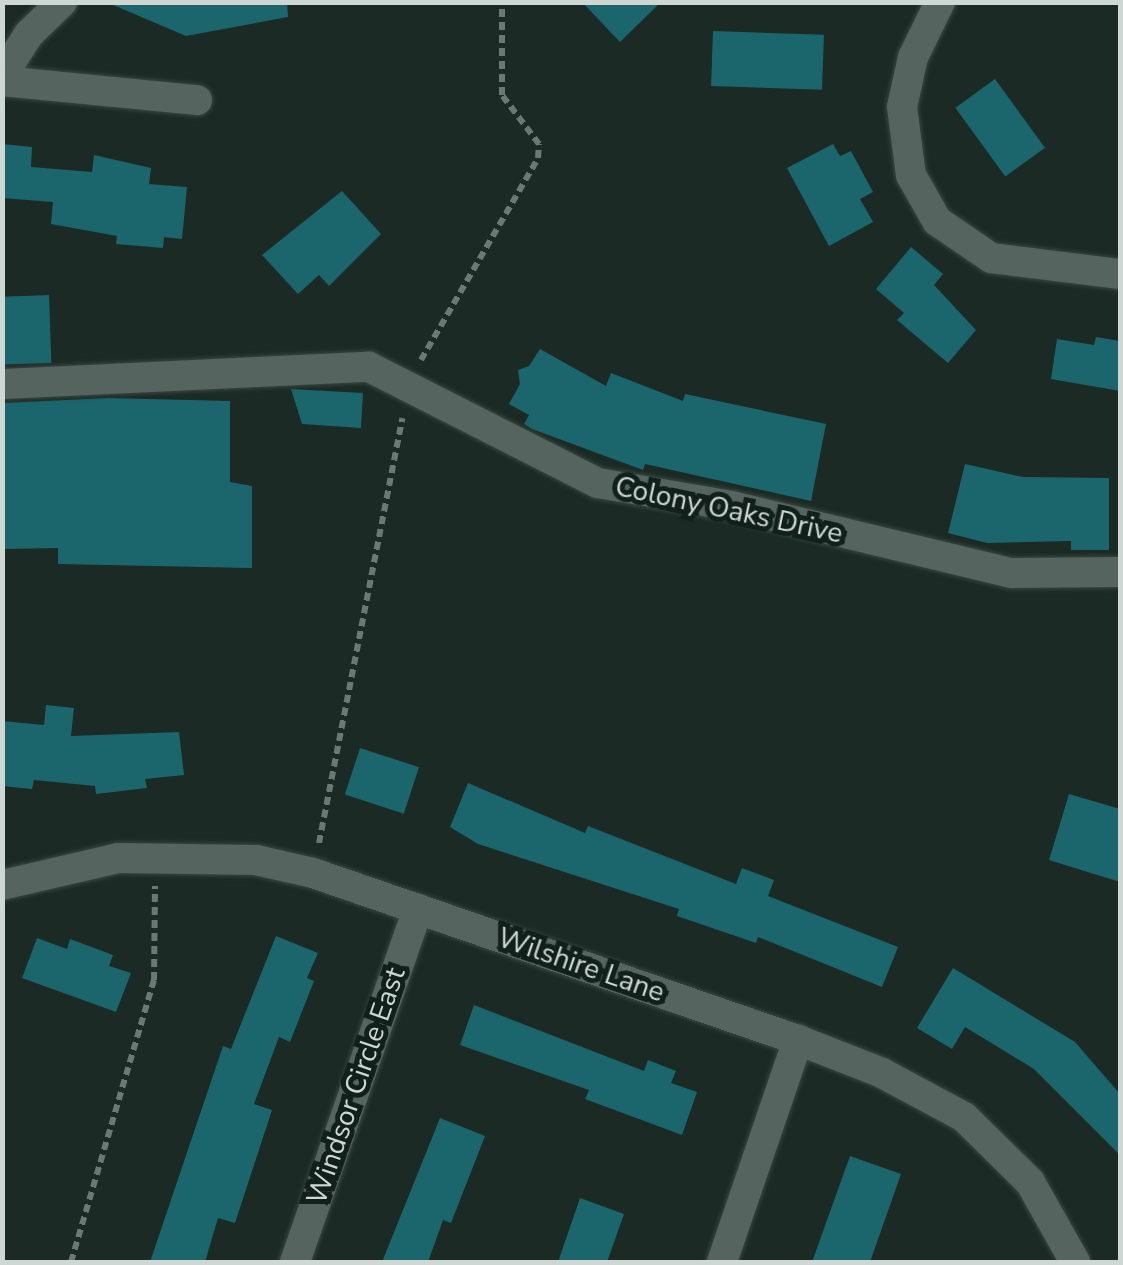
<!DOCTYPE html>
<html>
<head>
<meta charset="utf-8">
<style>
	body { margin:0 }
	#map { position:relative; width:1123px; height:1265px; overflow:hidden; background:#1c2a25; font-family:"Nunito Sans",sans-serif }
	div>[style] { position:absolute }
	.building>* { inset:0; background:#1a666c; transform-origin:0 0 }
	.path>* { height:6px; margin-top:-3px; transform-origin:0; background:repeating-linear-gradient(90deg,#6c7874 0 8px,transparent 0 13px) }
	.roads { filter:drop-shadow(0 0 2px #3a4541) drop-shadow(0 0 2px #3a4541) }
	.minor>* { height:30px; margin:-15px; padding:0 15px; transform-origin:15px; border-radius:15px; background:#55645f }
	span { translate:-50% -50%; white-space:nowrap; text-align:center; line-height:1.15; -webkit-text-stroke:10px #12201c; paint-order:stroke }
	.street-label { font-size:28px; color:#ced7d4 }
	.frame { position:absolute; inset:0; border:5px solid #ced7d4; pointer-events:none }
</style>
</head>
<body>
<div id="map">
	<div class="building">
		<div style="clip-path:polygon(106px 2px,287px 2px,288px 17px,186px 36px)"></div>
		<div style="clip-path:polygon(582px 2px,661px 2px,620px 42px)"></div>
		<div style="left:713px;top:31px;width:111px;height:55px;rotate:2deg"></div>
		<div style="left:995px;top:79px;width:85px;height:49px;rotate:54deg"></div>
		<div style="clip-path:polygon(2px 144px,32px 147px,31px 167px,92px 172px,94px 155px,151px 168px,149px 184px,187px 187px,182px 239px,164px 237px,163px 248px,116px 244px,117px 236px,51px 224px,53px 202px,2px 198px)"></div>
		<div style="clip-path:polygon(833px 144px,840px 156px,851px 151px,873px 192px,860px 199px,873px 222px,829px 246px,787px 168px)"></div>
		<div style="clip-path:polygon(342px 191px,381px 234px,329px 286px,319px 275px,298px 294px,262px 255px)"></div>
		<div style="clip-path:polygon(911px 247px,943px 274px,934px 285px,976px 330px,948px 363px,897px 320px,904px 313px,876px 289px)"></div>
		<div style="left:49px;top:295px;width:68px;height:47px;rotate:88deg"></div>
		<div style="clip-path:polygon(1096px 337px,1120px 341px,1120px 391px,1051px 379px,1057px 339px,1094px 345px)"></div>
		<div style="clip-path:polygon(540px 349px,606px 386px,611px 373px,683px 401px,685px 394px,826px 424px,811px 501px,645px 464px,643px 470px,532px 429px,524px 424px,529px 415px,509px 404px,520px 384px,518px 370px,529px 366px)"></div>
		<div style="clip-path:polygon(291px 389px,363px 393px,361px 428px,302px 424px)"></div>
		<div style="clip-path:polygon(108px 398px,230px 401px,230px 482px,252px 486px,252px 568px,58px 564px,58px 548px,2px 549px,2px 403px)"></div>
		<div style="clip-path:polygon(965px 464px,1023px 477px,1109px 478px,1109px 550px,1071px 550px,1071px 541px,987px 543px,948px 533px)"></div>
		<div style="clip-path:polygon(46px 705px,74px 708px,71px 736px,179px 732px,184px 775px,145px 779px,147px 788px,96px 794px,95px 786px,34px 780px,32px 789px,2px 786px,2px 721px,44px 725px)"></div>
		<div style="left:360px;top:748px;width:62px;height:49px;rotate:18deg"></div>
		<div style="clip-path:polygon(468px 783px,585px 833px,588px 826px,736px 884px,742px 868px,774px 880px,768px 896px,898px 947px,882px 987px,758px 937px,756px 943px,677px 916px,679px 909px,478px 844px,450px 827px)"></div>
		<div style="clip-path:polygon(1069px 794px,1120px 809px,1120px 882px,1049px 860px)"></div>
		<div style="clip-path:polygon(276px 936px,318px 953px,307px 978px,314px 981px,290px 1042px,279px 1037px,254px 1104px,272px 1110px,235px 1223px,218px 1218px,205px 1262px,150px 1262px,223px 1046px,231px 1049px)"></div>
		<div style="clip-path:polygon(37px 938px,67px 949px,70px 939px,113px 955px,109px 966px,131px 973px,116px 1012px,22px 978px)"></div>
		<div style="clip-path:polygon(953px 968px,1075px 1042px,1120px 1094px,1120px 1155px,1034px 1069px,965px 1027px,952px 1049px,917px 1028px)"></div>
		<div style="clip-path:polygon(474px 1005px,644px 1071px,648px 1060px,676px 1071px,671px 1083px,697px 1092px,682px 1135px,585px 1099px,589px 1090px,460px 1045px)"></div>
		<div style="clip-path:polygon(440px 1118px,485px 1136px,451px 1223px,443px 1220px,428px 1262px,382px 1262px)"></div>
		<div style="clip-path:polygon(850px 1156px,901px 1174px,870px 1262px,812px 1262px)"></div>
		<div style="clip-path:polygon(580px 1198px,624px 1214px,607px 1262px,558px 1262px)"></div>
	</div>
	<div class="path">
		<div style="left:421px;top:360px;width:233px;rotate:-59.9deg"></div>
		<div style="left:538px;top:158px;width:14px;rotate:-86deg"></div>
		<div style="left:539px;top:144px;width:61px;rotate:-127.1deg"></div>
		<div style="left:502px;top:95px;width:93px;rotate:-90deg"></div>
		<div style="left:319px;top:843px;width:433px;rotate:-78.9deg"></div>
		<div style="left:71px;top:1262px;width:294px;rotate:-73.6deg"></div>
		<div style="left:154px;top:980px;width:94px;rotate:-89.4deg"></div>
	</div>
	<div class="roads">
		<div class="minor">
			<div style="left:940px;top:2px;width:61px;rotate:116.1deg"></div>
			<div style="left:913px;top:57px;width:51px;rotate:102.4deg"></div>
			<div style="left:902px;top:107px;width:69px;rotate:82.5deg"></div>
			<div style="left:911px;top:175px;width:53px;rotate:60.5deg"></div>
			<div style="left:937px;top:221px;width:65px;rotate:34.4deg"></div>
			<div style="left:991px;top:258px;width:130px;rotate:7.1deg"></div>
			<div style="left:2px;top:76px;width:50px;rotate:-57.3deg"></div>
			<div style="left:29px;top:34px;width:46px;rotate:-44.1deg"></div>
			<div style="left:2px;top:81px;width:196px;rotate:5.6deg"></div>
			<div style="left:2px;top:384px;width:367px;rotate:-2.7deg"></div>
			<div style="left:369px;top:367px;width:257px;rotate:26.9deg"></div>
			<div style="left:598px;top:483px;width:136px;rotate:9.7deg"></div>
			<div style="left:732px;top:506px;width:288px;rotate:13.5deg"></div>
			<div style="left:1012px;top:573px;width:108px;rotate:-0.5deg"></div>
			<div style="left:2px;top:885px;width:119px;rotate:-13.1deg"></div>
			<div style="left:118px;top:858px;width:138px;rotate:0.8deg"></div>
			<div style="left:256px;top:860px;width:58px;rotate:12.8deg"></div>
			<div style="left:313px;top:873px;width:513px;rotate:19deg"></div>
			<div style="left:798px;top:1040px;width:90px;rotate:21.4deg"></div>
			<div style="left:882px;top:1073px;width:93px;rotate:28.2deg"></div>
			<div style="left:964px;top:1117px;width:93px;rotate:44.6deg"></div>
			<div style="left:1030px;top:1182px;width:92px;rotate:60.6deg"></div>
			<div style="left:295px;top:1262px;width:374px;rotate:-70.8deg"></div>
			<div style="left:722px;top:1262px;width:235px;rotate:-71.1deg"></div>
		</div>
	</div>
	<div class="street-label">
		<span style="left:729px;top:510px;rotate:12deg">Colony Oaks Drive</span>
		<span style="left:581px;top:965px;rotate:19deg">Wilshire Lane</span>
		<span style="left:356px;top:1086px;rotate:-71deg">Windsor Circle East</span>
	</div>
	<div class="frame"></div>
</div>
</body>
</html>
